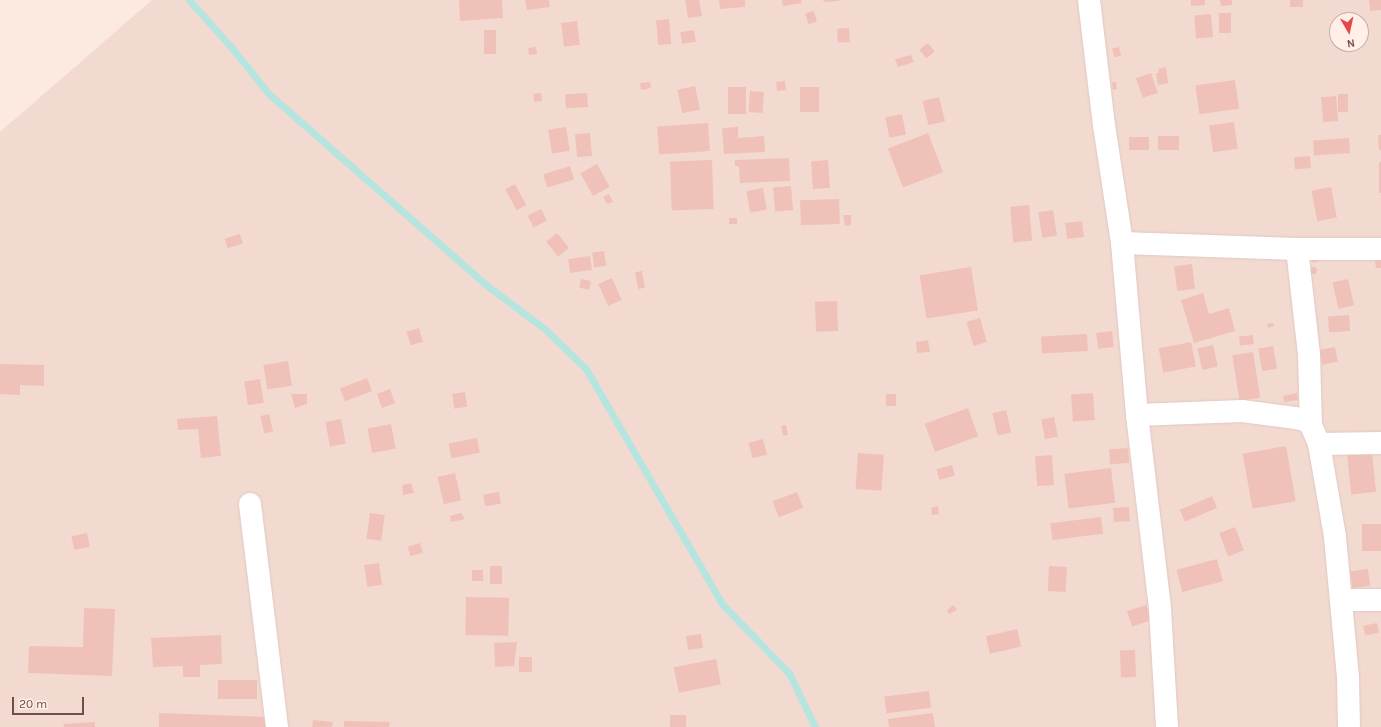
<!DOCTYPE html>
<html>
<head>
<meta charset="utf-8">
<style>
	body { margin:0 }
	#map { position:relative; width:1381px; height:727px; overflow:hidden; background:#fceae1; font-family:Karla,sans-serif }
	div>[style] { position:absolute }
	.residential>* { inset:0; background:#f3dad0 }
	.stream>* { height:7px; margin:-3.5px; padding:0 3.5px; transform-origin:3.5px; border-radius:3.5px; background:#b6e4df }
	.building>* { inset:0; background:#f0c1b9; transform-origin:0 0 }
	.round { border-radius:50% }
	.roads { filter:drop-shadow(0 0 1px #e1c7c0) drop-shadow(0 0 1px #e1c7c0) }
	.minor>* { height:22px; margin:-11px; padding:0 11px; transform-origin:11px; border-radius:11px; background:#fff }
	span { translate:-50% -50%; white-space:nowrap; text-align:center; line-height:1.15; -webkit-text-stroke:3px #ffefe7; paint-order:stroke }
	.north { position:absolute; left:1329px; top:12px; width:40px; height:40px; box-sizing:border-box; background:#ffefe7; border:1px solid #c7aea8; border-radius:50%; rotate:171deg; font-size:11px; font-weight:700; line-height:16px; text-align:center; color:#724d49 }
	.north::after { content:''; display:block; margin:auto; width:14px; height:18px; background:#e4484c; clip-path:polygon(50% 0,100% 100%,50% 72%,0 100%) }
	.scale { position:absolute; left:12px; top:697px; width:72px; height:18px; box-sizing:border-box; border:2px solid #724d49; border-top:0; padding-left:5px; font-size:12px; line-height:14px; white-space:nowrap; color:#724d49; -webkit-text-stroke:3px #ffefe7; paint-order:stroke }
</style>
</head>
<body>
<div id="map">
	<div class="residential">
		<div style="clip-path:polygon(evenodd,152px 0,1381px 0,1381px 727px,0 727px,0 132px,152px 0,1337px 20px,1361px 20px,1361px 44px,1337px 44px,1337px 20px)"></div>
	</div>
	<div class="stream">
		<div style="left:189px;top:0;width:64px;rotate:48.1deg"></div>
		<div style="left:232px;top:48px;width:59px;rotate:51.2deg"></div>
		<div style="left:269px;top:94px;width:288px;rotate:41.3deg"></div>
		<div style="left:485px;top:284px;width:76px;rotate:37deg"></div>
		<div style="left:546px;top:330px;width:56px;rotate:44.3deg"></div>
		<div style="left:586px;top:369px;width:273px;rotate:59.9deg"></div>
		<div style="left:723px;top:605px;width:95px;rotate:45.9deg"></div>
		<div style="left:789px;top:673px;width:60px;rotate:64.3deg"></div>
	</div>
	<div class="building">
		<div style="clip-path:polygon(459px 0,502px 0,503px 18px,460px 21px)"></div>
		<div style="clip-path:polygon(525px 0,549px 0,550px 7px,527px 10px)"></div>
		<div style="clip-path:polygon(685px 0,699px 0,702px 16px,688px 18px)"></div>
		<div style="clip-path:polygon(719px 0,745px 0,745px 7px,720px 9px)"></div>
		<div style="clip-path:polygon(782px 0,801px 0,802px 3px,783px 6px)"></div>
		<div style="clip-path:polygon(823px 0,839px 0,839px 1px,824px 2px)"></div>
		<div style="clip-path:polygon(1191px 0,1205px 0,1205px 5px,1191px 6px)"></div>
		<div style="clip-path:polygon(1220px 0,1232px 0,1232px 5px,1221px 6px)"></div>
		<div style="left:1290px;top:0;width:13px;height:7px"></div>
		<div style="clip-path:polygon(1369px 0,1381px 0,1381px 10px,1370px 11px)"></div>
		<div style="left:814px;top:11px;width:11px;height:9px;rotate:75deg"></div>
		<div style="left:1219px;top:13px;width:12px;height:20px"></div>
		<div style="left:1211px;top:14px;width:23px;height:17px;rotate:85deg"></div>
		<div style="left:669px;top:19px;width:25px;height:13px;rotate:85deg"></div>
		<div style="left:577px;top:21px;width:24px;height:16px;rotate:83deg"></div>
		<div style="left:849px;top:28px;width:14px;height:12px;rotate:86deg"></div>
		<div style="left:484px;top:30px;width:12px;height:24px"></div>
		<div style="left:694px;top:30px;width:12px;height:14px;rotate:81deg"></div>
		<div style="left:928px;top:43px;width:11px;height:11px;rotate:52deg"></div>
		<div style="left:536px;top:47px;width:7px;height:8px;rotate:82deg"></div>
		<div style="left:1119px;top:47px;width:9px;height:7px;rotate:77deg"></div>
		<div style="clip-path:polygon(911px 55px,914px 62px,898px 67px,895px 59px)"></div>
		<div style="clip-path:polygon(1166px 67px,1168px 83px,1158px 85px,1156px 73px,1159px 73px,1158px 69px)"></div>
		<div style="left:1151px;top:73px;width:21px;height:16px;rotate:71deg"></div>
		<div style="left:1235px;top:80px;width:29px;height:40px;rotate:82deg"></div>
		<div style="left:785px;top:81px;width:9px;height:9px;rotate:84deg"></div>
		<div style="clip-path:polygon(650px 82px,651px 88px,641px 90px,640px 83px)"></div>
		<div style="left:1116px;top:82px;width:7px;height:4px;rotate:82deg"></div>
		<div style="left:695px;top:86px;width:24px;height:18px;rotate:78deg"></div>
		<div style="left:728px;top:87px;width:18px;height:27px"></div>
		<div style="left:800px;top:87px;width:19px;height:25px"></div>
		<div style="left:750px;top:91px;width:14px;height:21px;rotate:4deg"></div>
		<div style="left:541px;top:93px;width:8px;height:8px;rotate:83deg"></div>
		<div style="left:587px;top:93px;width:14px;height:22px;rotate:86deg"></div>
		<div style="left:1338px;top:94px;width:10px;height:18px"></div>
		<div style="left:1336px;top:96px;width:25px;height:15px;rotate:85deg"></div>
		<div style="left:939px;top:97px;width:25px;height:17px;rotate:76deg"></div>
		<div style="left:902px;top:114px;width:21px;height:17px;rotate:79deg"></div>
		<div style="left:1234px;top:122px;width:27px;height:25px;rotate:82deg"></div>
		<div style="left:708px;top:123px;width:28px;height:51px;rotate:86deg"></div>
		<div style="left:566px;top:127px;width:24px;height:18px;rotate:81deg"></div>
		<div style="clip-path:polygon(738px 127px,738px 138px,764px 136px,765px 152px,724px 154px,722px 128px)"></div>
		<div style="left:590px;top:133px;width:23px;height:15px;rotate:85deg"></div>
		<div style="left:928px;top:133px;width:42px;height:43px;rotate:69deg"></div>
		<div style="clip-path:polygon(1378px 135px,1381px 135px,1381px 150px,1379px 150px)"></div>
		<div style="left:1158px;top:136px;width:21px;height:14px"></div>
		<div style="left:1129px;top:137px;width:20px;height:13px"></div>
		<div style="left:1349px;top:138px;width:15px;height:36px;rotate:86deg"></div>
		<div style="left:1310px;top:156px;width:12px;height:16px;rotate:85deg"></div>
		<div style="clip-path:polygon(789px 158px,790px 181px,740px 183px,739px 166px,735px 166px,735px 160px)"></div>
		<div style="left:712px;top:160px;width:49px;height:42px;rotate:88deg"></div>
		<div style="left:828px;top:160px;width:28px;height:17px;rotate:86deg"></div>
		<div style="left:1379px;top:162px;width:2px;height:31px"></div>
		<div style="left:597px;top:164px;width:26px;height:19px;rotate:61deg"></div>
		<div style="left:570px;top:166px;width:14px;height:28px;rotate:73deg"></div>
		<div style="left:515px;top:184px;width:24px;height:11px;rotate:62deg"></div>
		<div style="left:791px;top:186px;width:24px;height:18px;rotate:85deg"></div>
		<div style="left:1331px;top:187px;width:31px;height:20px;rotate:79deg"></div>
		<div style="left:763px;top:188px;width:22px;height:17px;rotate:80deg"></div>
		<div style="clip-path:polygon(609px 194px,613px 202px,607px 204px,603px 197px)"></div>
		<div style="left:839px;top:199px;width:25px;height:39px;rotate:88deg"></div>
		<div style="left:1029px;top:205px;width:36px;height:19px;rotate:85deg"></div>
		<div style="left:541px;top:209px;width:13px;height:15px;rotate:63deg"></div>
		<div style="left:1053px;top:210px;width:26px;height:15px;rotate:81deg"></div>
		<div style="clip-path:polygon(843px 215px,851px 215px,851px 225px,845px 226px)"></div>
		<div style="left:729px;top:218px;width:8px;height:6px"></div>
		<div style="left:1082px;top:221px;width:16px;height:17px;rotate:83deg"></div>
		<div style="left:557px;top:233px;width:19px;height:14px;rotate:51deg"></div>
		<div style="left:240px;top:234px;width:10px;height:16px;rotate:73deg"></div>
		<div style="left:604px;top:251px;width:15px;height:12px;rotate:82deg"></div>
		<div style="left:590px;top:256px;width:14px;height:22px;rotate:82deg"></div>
		<div style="clip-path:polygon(1311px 258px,1318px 258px,1318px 261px,1313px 263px)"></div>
		<div style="clip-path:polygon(1381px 260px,1381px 268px,1376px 268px,1375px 261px)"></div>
		<div style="left:1192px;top:264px;width:25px;height:18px;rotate:83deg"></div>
		<div class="round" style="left:1309.5px;top:266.5px;width:7px;height:7px"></div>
		<div style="left:971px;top:267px;width:44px;height:52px;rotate:81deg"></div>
		<div style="left:642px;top:271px;width:17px;height:7px;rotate:80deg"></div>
		<div style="left:612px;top:278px;width:24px;height:15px;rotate:66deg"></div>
		<div style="left:581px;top:279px;width:10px;height:9px;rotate:11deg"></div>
		<div style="left:1348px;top:279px;width:27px;height:16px;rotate:77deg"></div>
		<div style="clip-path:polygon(1203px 293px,1209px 314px,1229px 308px,1235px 331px,1194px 343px,1181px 300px)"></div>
		<div style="left:837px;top:301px;width:30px;height:22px;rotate:88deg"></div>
		<div style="left:1349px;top:315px;width:16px;height:21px;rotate:86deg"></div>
		<div style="left:980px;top:318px;width:25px;height:14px;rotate:74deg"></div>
		<div style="clip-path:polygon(1273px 323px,1274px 326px,1268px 328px,1267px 324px)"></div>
		<div style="left:419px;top:328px;width:14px;height:13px;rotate:73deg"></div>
		<div style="left:1112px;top:331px;width:16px;height:16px;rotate:83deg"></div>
		<div style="left:1087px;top:334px;width:17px;height:46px;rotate:87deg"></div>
		<div style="left:1253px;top:335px;width:9px;height:14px;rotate:84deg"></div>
		<div style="clip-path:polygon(928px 340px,930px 352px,917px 353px,916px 342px)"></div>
		<div style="left:1191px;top:342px;width:25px;height:33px;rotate:79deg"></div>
		<div style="left:1213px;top:345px;width:22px;height:16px;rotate:77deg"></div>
		<div style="left:1273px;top:346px;width:23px;height:15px;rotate:80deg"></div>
		<div style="left:1335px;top:347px;width:15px;height:16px;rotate:79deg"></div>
		<div style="left:1253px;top:352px;width:46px;height:21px;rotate:81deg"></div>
		<div style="left:288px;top:361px;width:25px;height:25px;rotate:81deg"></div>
		<div style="clip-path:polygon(0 364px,44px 365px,44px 386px,20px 385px,20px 395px,0 394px)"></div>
		<div style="left:367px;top:378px;width:14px;height:29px;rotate:69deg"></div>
		<div style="left:260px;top:379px;width:24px;height:16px;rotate:81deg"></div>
		<div style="left:390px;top:389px;width:15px;height:14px;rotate:70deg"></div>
		<div style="left:465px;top:392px;width:15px;height:13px;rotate:82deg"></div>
		<div style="left:1093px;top:393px;width:27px;height:22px;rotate:86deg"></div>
		<div style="clip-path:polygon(1297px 393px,1298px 400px,1284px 402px,1283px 396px)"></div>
		<div style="clip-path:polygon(291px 394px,307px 394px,307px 404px,295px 408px)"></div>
		<div style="left:886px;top:394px;width:10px;height:12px"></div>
		<div style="left:968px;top:408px;width:30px;height:46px;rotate:70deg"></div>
		<div style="left:1006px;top:410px;width:23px;height:14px;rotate:77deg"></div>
		<div style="left:269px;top:414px;width:18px;height:9px;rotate:77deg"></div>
		<div style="clip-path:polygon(217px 416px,221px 456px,201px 458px,198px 429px,178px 430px,177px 419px)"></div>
		<div style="left:1054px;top:417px;width:20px;height:13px;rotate:79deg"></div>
		<div style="left:341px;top:419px;width:25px;height:16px;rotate:79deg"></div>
		<div style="left:391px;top:424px;width:25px;height:24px;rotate:79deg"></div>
		<div style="left:786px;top:425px;width:10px;height:5px;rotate:79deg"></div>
		<div style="left:477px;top:438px;width:15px;height:29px;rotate:79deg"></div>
		<div style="left:763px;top:439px;width:16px;height:15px;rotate:75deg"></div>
		<div style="left:1286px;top:446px;width:56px;height:44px;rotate:80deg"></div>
		<div style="left:1128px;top:448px;width:15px;height:19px;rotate:86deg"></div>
		<div style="left:858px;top:453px;width:26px;height:36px;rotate:4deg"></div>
		<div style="left:1372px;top:453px;width:39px;height:25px;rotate:84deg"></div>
		<div style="left:1052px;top:455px;width:30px;height:17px;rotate:86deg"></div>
		<div style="left:952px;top:465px;width:11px;height:16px;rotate:75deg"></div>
		<div style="left:1111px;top:468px;width:35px;height:47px;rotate:83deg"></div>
		<div style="left:455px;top:473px;width:28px;height:18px;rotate:77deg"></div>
		<div style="clip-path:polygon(411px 483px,414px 493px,403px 495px,402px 485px)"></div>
		<div style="left:499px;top:492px;width:12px;height:16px;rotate:81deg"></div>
		<div style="left:797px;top:492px;width:17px;height:26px;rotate:69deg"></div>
		<div style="left:1212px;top:496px;width:13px;height:35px;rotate:67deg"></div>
		<div style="clip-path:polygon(938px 506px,939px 514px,932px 515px,931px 508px)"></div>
		<div style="left:1129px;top:507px;width:14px;height:16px;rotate:86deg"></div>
		<div style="left:370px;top:513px;width:15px;height:26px;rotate:8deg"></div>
		<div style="clip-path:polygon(461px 513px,465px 519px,451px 522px,450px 516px)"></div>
		<div style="left:1101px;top:517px;width:17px;height:51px;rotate:83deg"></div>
		<div style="left:1381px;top:524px;width:27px;height:19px;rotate:90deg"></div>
		<div style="left:1235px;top:527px;width:25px;height:17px;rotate:69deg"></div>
		<div style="left:87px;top:533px;width:14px;height:16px;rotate:78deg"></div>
		<div style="left:420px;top:543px;width:10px;height:13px;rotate:73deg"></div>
		<div style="left:1217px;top:559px;width:23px;height:42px;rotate:75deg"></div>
		<div style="left:379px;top:563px;width:22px;height:15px;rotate:82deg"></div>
		<div style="left:490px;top:566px;width:12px;height:18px"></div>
		<div style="left:1049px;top:566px;width:18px;height:25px;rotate:3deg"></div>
		<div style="left:1368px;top:569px;width:17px;height:18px;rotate:83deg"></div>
		<div style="left:472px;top:570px;width:11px;height:11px"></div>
		<div style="left:466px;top:597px;width:43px;height:38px;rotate:1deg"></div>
		<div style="clip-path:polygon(954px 605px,957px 610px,949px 614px,947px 610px)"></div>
		<div style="left:1146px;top:605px;width:16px;height:20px;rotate:72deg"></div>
		<div style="clip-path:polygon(84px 608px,115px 609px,112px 676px,28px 673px,29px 646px,83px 647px)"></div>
		<div style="left:1377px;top:623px;width:10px;height:14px;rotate:79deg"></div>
		<div style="left:1017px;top:629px;width:18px;height:32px;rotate:77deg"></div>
		<div style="left:701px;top:634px;width:14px;height:15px;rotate:82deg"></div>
		<div style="clip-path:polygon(221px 635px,222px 664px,200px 665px,200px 677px,183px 677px,183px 666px,153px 667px,151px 638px)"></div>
		<div style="clip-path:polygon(517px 642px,514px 666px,495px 667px,494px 643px)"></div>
		<div style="left:1135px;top:650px;width:27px;height:15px;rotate:88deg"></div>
		<div style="left:519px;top:657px;width:13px;height:15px"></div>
		<div style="left:716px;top:659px;width:26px;height:43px;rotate:79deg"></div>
		<div style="left:257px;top:680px;width:19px;height:39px;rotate:90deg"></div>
		<div style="left:929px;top:691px;width:17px;height:45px;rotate:83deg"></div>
		<div style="clip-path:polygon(159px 713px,268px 717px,267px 727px,159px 727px)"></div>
		<div style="clip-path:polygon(933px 713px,935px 727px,889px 727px,888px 719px)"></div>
		<div style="left:670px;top:715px;width:16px;height:12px"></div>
		<div style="clip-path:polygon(313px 720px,333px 722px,332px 727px,312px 727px)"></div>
		<div style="clip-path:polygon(344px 721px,390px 722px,389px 727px,344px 727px)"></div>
		<div style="clip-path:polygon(95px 722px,95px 727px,64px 727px,63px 724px)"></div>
	</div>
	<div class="roads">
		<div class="minor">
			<div style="left:1089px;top:0;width:126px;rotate:83.2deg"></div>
			<div style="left:1104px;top:125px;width:119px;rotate:81.3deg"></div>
			<div style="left:1122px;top:243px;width:173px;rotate:85deg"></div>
			<div style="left:1137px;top:415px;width:195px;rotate:83.2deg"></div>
			<div style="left:1160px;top:609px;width:118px;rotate:86.6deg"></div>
			<div style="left:1122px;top:243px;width:175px;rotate:2deg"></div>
			<div style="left:1297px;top:249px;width:84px"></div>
			<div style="left:1297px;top:249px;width:106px;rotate:83.5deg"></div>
			<div style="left:1309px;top:354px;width:71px;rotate:88.4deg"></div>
			<div style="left:1137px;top:415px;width:105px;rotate:-2.2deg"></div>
			<div style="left:1242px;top:411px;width:53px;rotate:7.5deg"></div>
			<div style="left:1295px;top:418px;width:10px;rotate:11deg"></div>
			<div style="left:1305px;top:420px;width:8px;rotate:40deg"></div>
			<div style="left:1311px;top:425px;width:21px;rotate:67deg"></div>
			<div style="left:1319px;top:444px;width:94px;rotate:80.2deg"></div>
			<div style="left:1335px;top:537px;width:141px;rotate:84.7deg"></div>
			<div style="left:1348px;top:677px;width:50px;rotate:88.9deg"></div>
			<div style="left:1319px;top:444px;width:62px;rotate:-0.9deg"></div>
			<div style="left:250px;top:504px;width:225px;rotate:83.1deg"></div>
			<div style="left:1341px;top:600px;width:40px"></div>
		</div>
	</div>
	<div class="north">N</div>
	<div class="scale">20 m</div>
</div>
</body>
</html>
